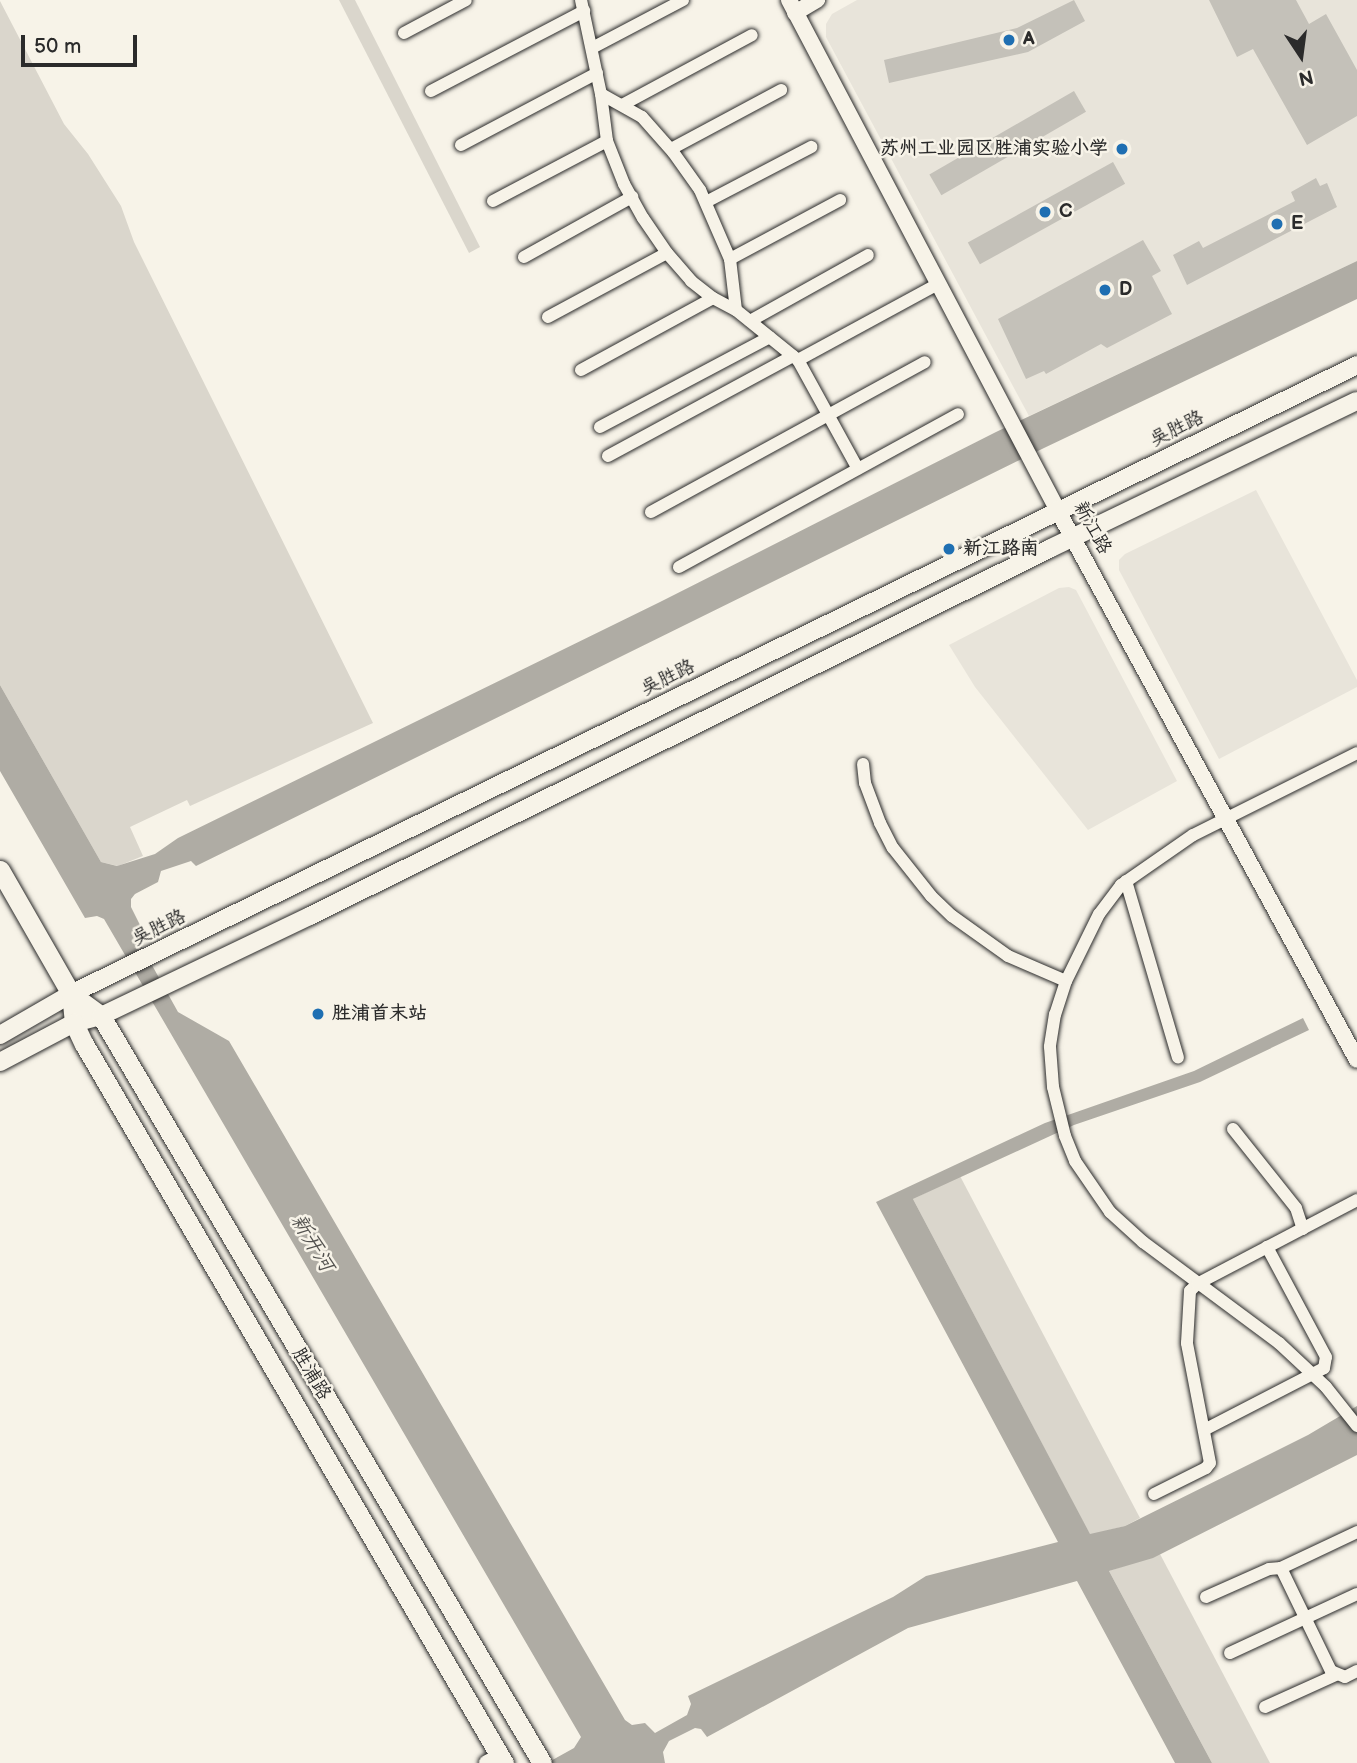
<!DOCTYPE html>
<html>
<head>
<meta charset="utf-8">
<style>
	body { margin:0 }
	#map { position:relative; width:1357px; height:1763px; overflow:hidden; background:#f7f3e8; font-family:"Balsamiq Sans","LXGW WenKai TC",sans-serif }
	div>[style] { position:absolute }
	.built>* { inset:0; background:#e8e4da }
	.green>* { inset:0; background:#dad6cc }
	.water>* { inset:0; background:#afaca4 }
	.building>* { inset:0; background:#c4c1b9; transform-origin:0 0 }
	.roads { filter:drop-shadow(0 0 2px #2b2b2b) drop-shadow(0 0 2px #2b2b2b) }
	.minor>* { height:12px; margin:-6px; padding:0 6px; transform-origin:6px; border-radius:6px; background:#f7f3e8 }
	.tertiary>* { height:16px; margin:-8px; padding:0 8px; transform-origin:8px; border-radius:8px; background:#f7f3e8 }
	.secondary>* { height:18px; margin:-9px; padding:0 9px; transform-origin:9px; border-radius:9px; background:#f7f3e8 }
	.primary>* { height:19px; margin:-9.5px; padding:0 9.5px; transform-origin:9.5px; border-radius:9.5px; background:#f7f3e8 }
	.dots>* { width:19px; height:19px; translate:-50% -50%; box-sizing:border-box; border:4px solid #f7f3e8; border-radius:50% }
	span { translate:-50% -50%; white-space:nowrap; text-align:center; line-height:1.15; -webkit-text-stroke:5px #f7f3e8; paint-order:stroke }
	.poi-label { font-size:19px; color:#2b2b2b; font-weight:700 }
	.left { translate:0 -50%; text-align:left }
	.right { translate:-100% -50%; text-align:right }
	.street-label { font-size:19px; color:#2b2b2b }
	.water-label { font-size:21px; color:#53524f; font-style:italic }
	.north { position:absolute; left:1266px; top:21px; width:70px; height:70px; -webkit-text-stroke:5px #f7f3e8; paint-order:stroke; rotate:167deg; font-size:19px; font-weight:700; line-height:28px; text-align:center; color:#2b2b2b }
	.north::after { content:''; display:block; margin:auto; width:24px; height:32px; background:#2b2b2b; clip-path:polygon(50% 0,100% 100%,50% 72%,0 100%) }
	.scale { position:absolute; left:21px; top:35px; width:116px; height:32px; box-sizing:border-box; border:4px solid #2b2b2b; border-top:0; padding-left:9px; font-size:21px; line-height:24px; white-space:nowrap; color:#2b2b2b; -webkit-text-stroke:5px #f7f3e8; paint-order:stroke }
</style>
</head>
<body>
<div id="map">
	<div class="built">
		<div style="clip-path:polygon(857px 0,1357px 0,1357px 261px,1029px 416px,826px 37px,826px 24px,832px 14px)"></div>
		<div style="clip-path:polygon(1256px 490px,1357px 680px,1357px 687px,1219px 759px,1119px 570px,1119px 560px,1125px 554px)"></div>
		<div style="clip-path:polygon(1069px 587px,1076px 590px,1177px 781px,1088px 830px,975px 687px,949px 645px,1059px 588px)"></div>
	</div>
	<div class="green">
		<div style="clip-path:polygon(339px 0,355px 0,480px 247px,469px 253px)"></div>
		<div style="clip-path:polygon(0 1px,64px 124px,88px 154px,121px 206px,134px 242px,373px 723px,190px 806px,187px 800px,130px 827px,143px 856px,118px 866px,101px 862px,0 685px)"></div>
		<div style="clip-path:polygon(960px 1176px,1140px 1518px,1125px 1526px,1090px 1535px,913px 1199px)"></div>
		<div style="clip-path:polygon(1160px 1554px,1270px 1763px,1212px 1763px,1109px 1571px)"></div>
	</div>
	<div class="water">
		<div style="clip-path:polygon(1357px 261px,1357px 299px,1044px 448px,196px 866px,191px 861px,161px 871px,158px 882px,135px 894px,131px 899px,131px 907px,141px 927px,133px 931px,178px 1012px,229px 1041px,625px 1720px,632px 1725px,645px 1723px,655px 1733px,687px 1715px,691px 1704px,688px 1696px,893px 1597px,926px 1576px,1058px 1542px,876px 1202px,1045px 1123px,1194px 1071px,1303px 1018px,1309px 1030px,1200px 1082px,1074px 1125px,913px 1199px,1090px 1534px,1125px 1526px,1308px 1435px,1357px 1406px,1357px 1455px,1153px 1558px,1109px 1571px,1212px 1763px,1175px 1763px,1077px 1581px,908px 1628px,707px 1737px,701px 1729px,695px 1728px,669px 1741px,663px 1752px,665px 1763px,547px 1763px,574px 1748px,581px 1737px,104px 919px,97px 916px,85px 918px,0 771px,0 685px,101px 862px,117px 866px,155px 854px,178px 838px,660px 602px,996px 432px)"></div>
	</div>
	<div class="building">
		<div style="clip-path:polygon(1074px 0,1085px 21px,1028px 52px,889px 83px,884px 60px,1017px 28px)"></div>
		<div style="clip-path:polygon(1209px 0,1296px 0,1309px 24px,1326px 14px,1357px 70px,1357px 116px,1307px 145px,1253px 49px,1237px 57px)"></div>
		<div style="left:1074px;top:91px;width:24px;height:167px;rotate:60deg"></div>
		<div style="left:1113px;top:162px;width:25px;height:166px;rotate:61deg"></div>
		<div style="clip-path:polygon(1316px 178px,1320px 186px,1327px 183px,1337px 207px,1187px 285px,1173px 255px,1199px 241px,1203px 248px,1295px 201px,1291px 192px)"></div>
		<div style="clip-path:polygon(1143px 240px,1161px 271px,1152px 276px,1172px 314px,1107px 348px,1101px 344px,1046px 374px,1044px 371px,1026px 379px,998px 319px)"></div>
	</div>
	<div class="roads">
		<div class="minor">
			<div style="left:581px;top:0;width:96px;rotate:78deg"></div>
			<div style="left:601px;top:94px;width:47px;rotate:82.7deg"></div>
			<div style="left:607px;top:141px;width:46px;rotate:68.4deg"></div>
			<div style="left:624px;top:184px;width:39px;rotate:61deg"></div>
			<div style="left:643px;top:218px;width:42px;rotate:55.6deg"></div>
			<div style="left:667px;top:253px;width:37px;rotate:49deg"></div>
			<div style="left:691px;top:281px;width:28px;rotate:38deg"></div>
			<div style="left:713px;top:298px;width:26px;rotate:28deg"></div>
			<div style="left:736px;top:310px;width:80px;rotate:38.9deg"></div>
			<div style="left:798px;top:360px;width:124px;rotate:61.2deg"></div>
			<div style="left:404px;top:33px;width:70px;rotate:-28deg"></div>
			<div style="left:592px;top:48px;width:103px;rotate:-27.8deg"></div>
			<div style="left:431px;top:91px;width:173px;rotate:-27.6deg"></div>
			<div style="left:601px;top:94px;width:47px;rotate:29.3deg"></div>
			<div style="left:642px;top:117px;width:47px;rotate:48.5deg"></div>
			<div style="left:673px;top:152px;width:47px;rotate:54.6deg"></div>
			<div style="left:700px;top:190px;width:75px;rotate:66.5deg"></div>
			<div style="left:730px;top:259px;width:51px;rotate:83.3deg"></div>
			<div style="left:624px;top:104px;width:145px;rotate:-28.3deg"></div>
			<div style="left:461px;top:145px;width:154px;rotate:-27.9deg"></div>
			<div style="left:671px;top:149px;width:125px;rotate:-28.2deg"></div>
			<div style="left:493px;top:201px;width:129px;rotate:-27.8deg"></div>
			<div style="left:706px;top:202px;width:119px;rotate:-27.6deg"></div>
			<div style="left:524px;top:257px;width:124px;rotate:-29.1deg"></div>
			<div style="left:730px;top:259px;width:125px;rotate:-28.2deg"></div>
			<div style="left:548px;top:317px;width:135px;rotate:-28.3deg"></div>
			<div style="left:750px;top:321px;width:135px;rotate:-29.2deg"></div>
			<div style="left:798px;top:360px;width:159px;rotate:-28.5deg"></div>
			<div style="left:581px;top:370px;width:150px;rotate:-28.6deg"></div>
			<div style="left:600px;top:427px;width:192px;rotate:-27.9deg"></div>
			<div style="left:608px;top:456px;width:210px;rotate:-28.4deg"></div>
			<div style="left:651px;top:512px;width:312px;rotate:-28.7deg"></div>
			<div style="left:679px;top:567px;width:318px;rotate:-28.7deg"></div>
			<div style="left:1357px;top:753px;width:183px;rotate:153.4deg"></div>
			<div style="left:1193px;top:835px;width:88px;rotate:145.2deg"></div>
			<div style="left:1121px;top:885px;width:36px;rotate:127deg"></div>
			<div style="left:1099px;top:914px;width:75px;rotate:116.2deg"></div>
			<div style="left:1066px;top:981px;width:35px;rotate:108deg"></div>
			<div style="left:1055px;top:1014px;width:33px;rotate:99deg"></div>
			<div style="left:1050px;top:1047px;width:40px;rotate:85.7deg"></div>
			<div style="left:1053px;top:1087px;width:50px;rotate:76.2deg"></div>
			<div style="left:1065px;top:1136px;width:27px;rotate:68deg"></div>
			<div style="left:1075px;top:1161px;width:62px;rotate:55.5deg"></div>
			<div style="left:1110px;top:1212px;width:45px;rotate:42.3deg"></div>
			<div style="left:1143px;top:1242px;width:169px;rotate:36.6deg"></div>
			<div style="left:1279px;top:1343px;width:64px;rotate:43.1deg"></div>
			<div style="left:1326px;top:1387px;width:50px;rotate:51.5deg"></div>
			<div style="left:863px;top:764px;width:19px;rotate:84deg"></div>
			<div style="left:865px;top:783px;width:43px;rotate:69.4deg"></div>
			<div style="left:880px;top:823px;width:28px;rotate:63deg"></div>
			<div style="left:893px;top:848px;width:61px;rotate:51.6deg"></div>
			<div style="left:931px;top:896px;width:29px;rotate:44deg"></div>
			<div style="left:952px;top:916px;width:69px;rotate:35.5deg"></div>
			<div style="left:1008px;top:956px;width:63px;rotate:23.3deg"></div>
			<div style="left:1126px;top:881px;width:184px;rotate:73.6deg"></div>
			<div style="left:1233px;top:1129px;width:101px;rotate:51.4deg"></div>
			<div style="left:1296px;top:1208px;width:22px;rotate:72deg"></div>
			<div style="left:1204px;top:1430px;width:135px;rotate:-27.3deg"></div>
			<div style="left:1324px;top:1368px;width:11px;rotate:-80deg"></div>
			<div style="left:1326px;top:1357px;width:125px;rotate:-118.2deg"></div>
			<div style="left:1154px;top:1494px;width:58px;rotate:-26.6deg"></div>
			<div style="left:1206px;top:1468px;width:6px;rotate:-51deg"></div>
			<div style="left:1210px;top:1463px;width:122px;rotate:-100.9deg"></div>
			<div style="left:1187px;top:1343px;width:52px;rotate:-86.7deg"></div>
			<div style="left:1190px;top:1291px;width:10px;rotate:-45deg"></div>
			<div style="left:1197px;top:1284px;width:181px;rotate:-27.7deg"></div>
			<div style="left:1281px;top:1568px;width:84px;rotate:-25.3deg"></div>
			<div style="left:1206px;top:1597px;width:69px;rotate:-24deg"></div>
			<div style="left:1269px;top:1569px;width:12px;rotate:-5deg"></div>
			<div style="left:1281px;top:1568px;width:114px;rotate:64.1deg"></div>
			<div style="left:1331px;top:1671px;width:15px;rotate:23deg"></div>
			<div style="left:1345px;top:1677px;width:13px;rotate:-27deg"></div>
			<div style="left:1230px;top:1653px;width:140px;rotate:-24.9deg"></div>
			<div style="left:1265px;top:1707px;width:78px;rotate:-24.3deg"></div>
		</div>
		<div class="tertiary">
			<div style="left:789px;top:0;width:575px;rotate:62.23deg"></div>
			<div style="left:1057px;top:509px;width:627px;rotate:61.43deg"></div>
			<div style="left:795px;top:13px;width:26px;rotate:-31deg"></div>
			<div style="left:487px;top:1763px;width:15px;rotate:-28deg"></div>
		</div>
		<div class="secondary">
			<div style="left:0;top:1035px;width:82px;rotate:-30deg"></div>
			<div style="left:71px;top:994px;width:1432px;rotate:-26.06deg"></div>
			<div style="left:0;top:1062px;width:84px;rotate:-27.8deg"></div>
			<div style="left:74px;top:1023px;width:28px;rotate:-15deg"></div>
			<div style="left:101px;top:1016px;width:232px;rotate:-25.6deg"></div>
			<div style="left:310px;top:916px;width:827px;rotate:-26.41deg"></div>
			<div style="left:1051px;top:548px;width:339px;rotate:-25.7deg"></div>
		</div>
		<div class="primary">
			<div style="left:0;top:870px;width:143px;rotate:60.2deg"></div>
			<div style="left:71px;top:994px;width:37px;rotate:36deg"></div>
			<div style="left:101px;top:1016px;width:867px;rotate:59.44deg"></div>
			<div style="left:71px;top:994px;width:29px;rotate:84deg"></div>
			<div style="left:74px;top:1023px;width:23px;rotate:65deg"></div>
			<div style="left:84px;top:1044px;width:833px;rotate:59.71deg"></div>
		</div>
	</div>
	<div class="dots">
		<div style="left:1009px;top:40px;background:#1f6fb2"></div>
		<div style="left:1122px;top:149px;background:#1f6fb2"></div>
		<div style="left:1045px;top:212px;background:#1f6fb2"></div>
		<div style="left:1277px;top:224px;background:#1f6fb2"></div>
		<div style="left:1105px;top:290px;background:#1f6fb2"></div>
		<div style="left:949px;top:549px;background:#1f6fb2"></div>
		<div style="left:318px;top:1014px;background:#1f6fb2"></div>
	</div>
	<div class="poi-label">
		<span class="left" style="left:1023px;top:40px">A</span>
		<span class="right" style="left:1108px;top:149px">苏州工业园区胜浦实验小学</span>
		<span class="left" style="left:1059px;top:212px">C</span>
		<span class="left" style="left:1291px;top:224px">E</span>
		<span class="left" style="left:1119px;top:290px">D</span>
		<span class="left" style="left:963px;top:549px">新江路南</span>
		<span class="left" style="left:332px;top:1014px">胜浦首末站</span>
	</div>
	<div class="street-label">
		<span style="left:1177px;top:429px;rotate:-26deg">吴胜路</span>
		<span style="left:1092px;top:528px;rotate:61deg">新江路</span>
		<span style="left:668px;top:678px;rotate:-26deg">吴胜路</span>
		<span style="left:159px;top:928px;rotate:-26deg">吴胜路</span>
		<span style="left:311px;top:1374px;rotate:59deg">胜浦路</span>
	</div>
	<div class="water-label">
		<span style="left:312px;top:1243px;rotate:59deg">新开河</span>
	</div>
	<div class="north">N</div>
	<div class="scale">50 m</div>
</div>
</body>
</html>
